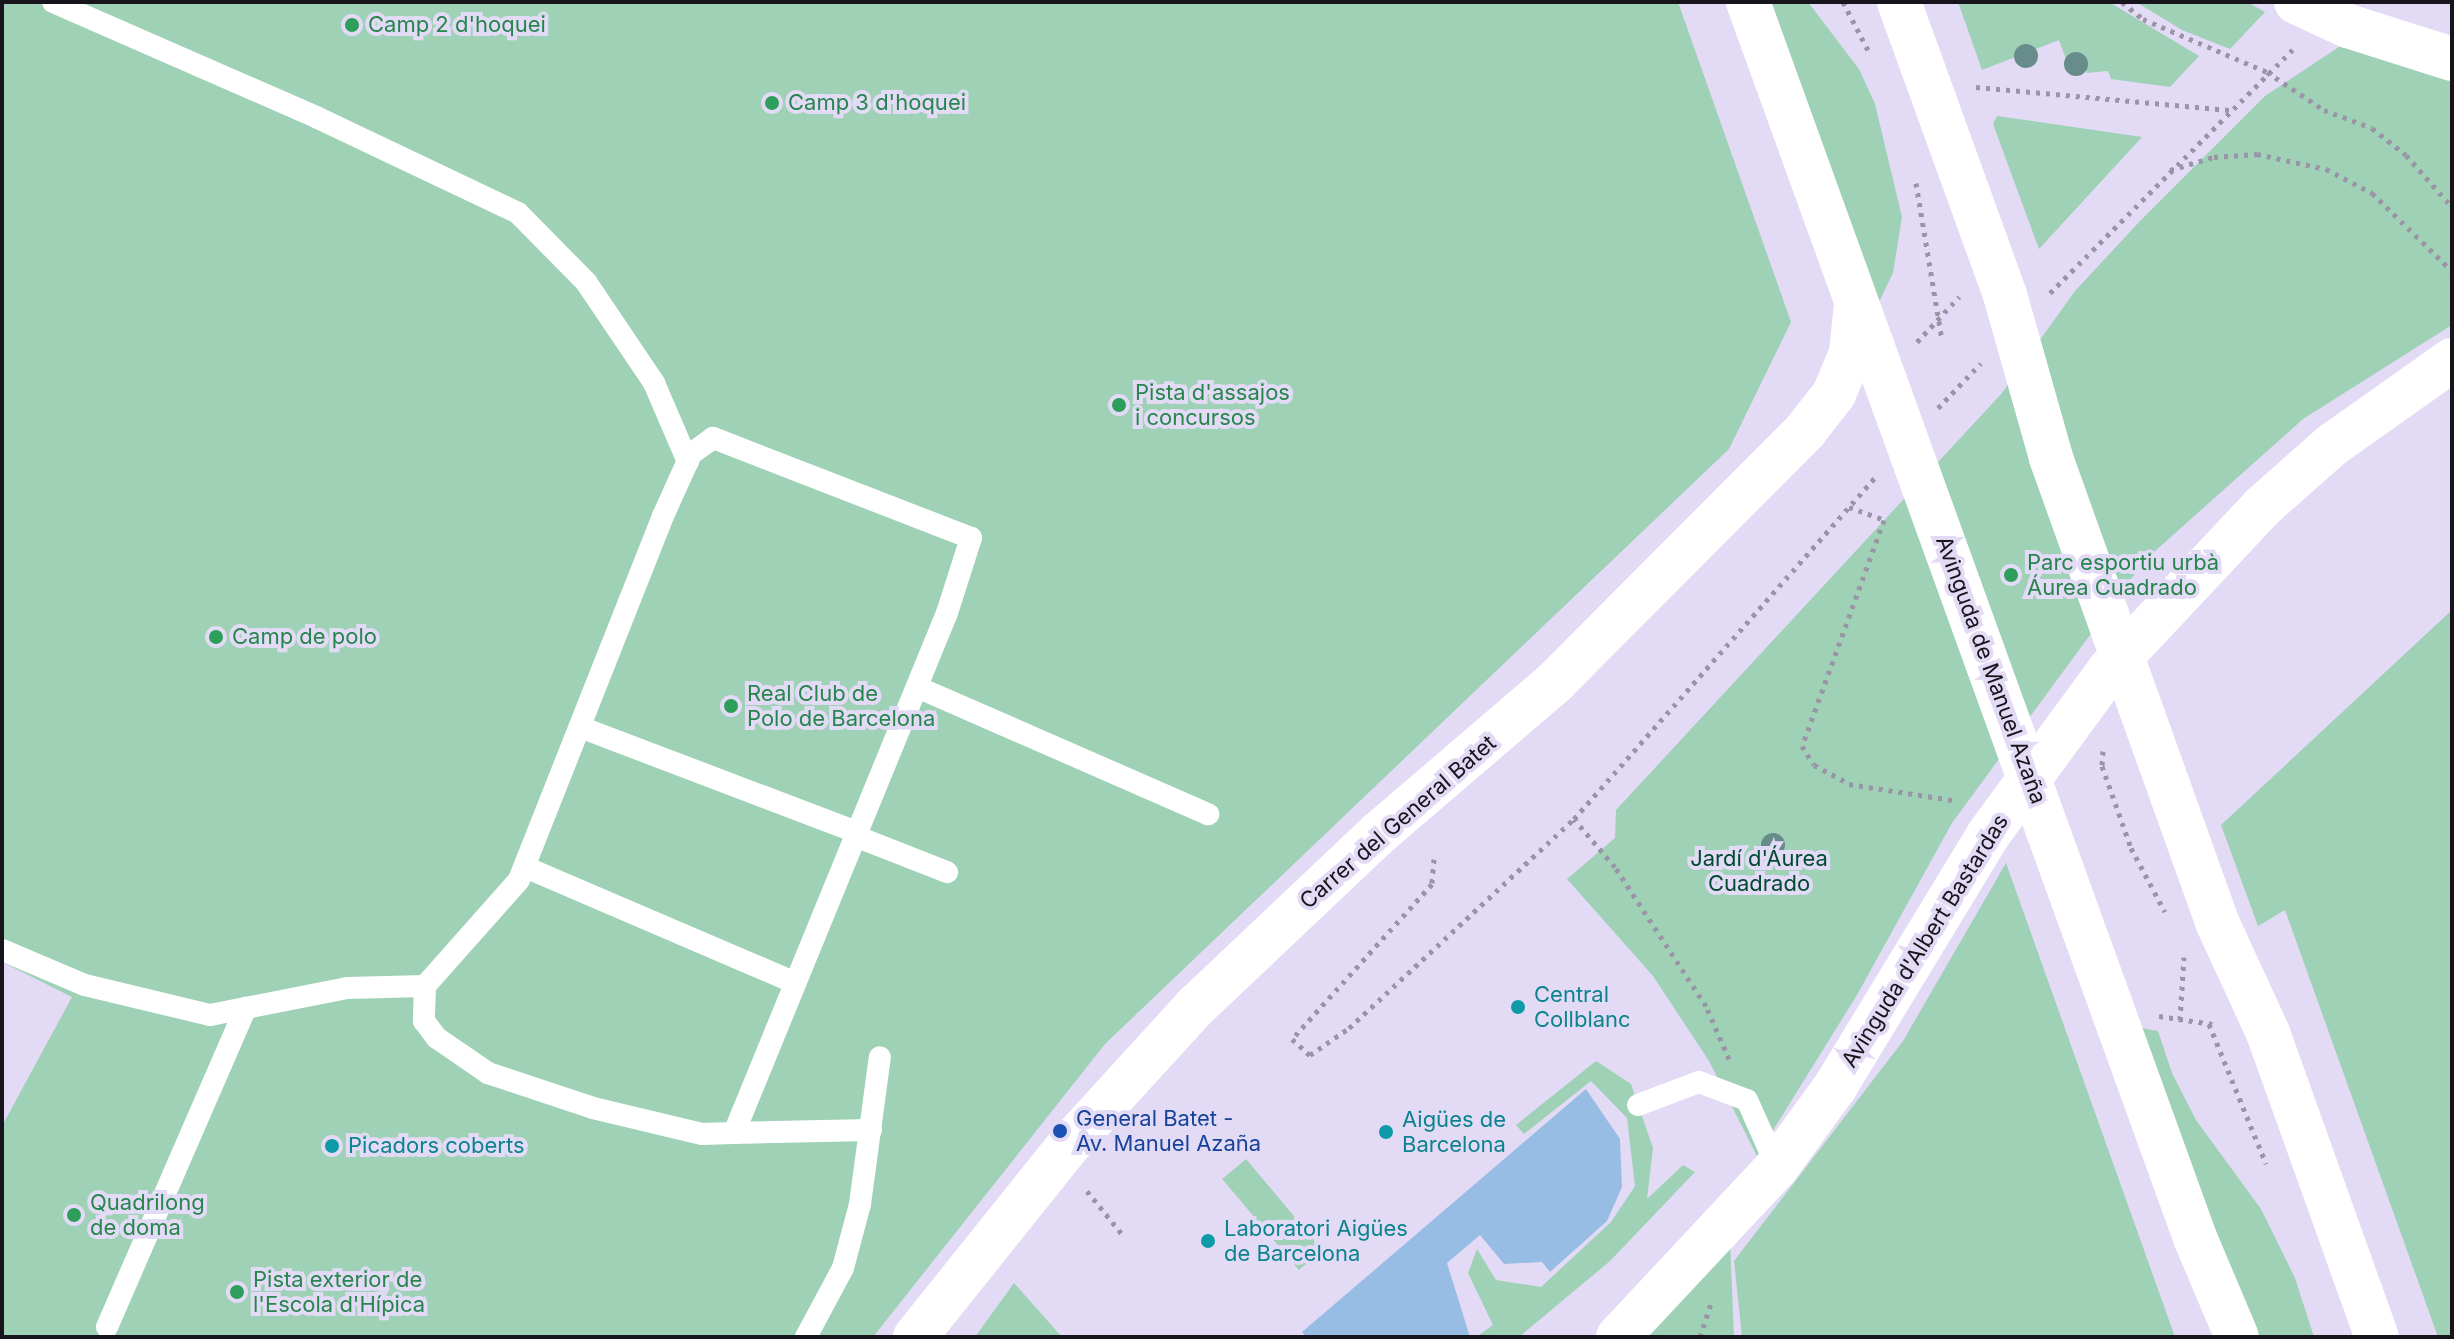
<!DOCTYPE html>
<html>
<head>
<meta charset="utf-8">
<style>
	body { margin:0 }
	#map { position:relative; width:2454px; height:1339px; overflow:hidden; background:#e3dbf5; font-family:Inter,sans-serif }
	div>[style] { position:absolute }
	.green>* { inset:0; background:#9ed1b6; transform-origin:0 0 }
	.water>* { inset:0; background:#97bde5 }
	.path>* { height:5px; margin-top:-2.5px; transform-origin:0; background:repeating-linear-gradient(90deg,#9a94a7 0 4px,transparent 0 10px) }
	.lane>* { height:22px; margin:-11px; padding:0 11px; transform-origin:11px; border-radius:11px; background:#fff }
	.street>* { height:44px; margin:-22px; padding:0 22px; transform-origin:22px; border-radius:22px; background:#fff }
	.trees>* { width:24px; height:24px; margin:-12px; border-radius:50%; background:#678c89 }
	.dots>* { width:22px; height:22px; translate:-50% -50%; box-sizing:border-box; border:4px solid #e3dbf5; border-radius:50% }
	span { translate:-50% -50%; white-space:nowrap; text-align:center; line-height:1.15; -webkit-text-stroke:8px #e3dbf5; paint-order:stroke }
	.leisure-label { font-size:22px; color:#27864d }
	.left { translate:0 -50%; text-align:left }
	.street-label { font-size:22px; color:#17141c }
	.park-label { font-size:22px; color:#024b31 }
	.culture-label { font-size:22px; color:#0d838f }
	.transit-label { font-size:22px; color:#164399 }
	.frame { position:absolute; inset:0; border:4px solid #17141c; pointer-events:none }
</style>
</head>
<body>
<div id="map">
	<div class="green">
		<div style="clip-path:polygon(2px 2px,1678px 2px,1791px 322px,1729px 449px,1105px 1044px,873px 1337px,2px 1337px,2px 1126px,72px 997px,2px 962px)"></div>
		<div style="clip-path:polygon(1770px 2px,1808px 2px,1859px 69px,1875px 104px,1902px 217px,1893px 273px,1878px 304px)"></div>
		<div style="clip-path:polygon(1958px 2px,2109px 2px,2199px 56px,2170px 87px,2111px 79px,2108px 71px,2087px 73px,2084px 65px,2070px 70px,2059px 40px,1982px 70px)"></div>
		<div style="clip-path:polygon(2136px 2px,2247px 2px,2265px 12px,2230px 49px,2182px 30px)"></div>
		<div style="clip-path:polygon(2342px 45px,2452px 78px,2452px 325px,2303px 419px,2145px 560px,1952px 823px,1857px 995px,1757px 1156px,1709px 1061px,1653px 976px,1567px 879px,1615px 838px,1616px 810px,2002px 393px,2075px 291px,2140px 221px,2265px 96px)"></div>
		<div style="clip-path:polygon(1997px 116px,2142px 137px,2039px 249px,1993px 124px)"></div>
		<div style="clip-path:polygon(2452px 610px,2452px 1337px,2438px 1337px,2285px 910px,2258px 926px,2221px 825px)"></div>
		<div style="clip-path:polygon(2006px 863px,2175px 1337px,1742px 1337px,1734px 1261px,1903px 1041px)"></div>
		<div style="clip-path:polygon(2136px 1027px,2158px 1031px,2172px 1073px,2196px 1120px,2261px 1209px,2295px 1278px,2314px 1337px,2253px 1337px)"></div>
		<div style="clip-path:polygon(1596px 1061px,1631px 1084px,1653px 1148px,1647px 1199px,1683px 1165px,1695px 1172px,1610px 1261px,1519px 1337px,1476px 1337px,1493px 1325px,1468px 1273px,1477px 1249px,1496px 1280px,1541px 1287px,1611px 1222px,1635px 1186px,1627px 1118px,1591px 1081px,1524px 1134px,1516px 1125px)"></div>
		<div style="left:1246px;top:1159px;width:119px;height:31px;rotate:50deg"></div>
		<div style="clip-path:polygon(1730px 1241px,1734px 1337px,1635px 1337px)"></div>
		<div style="clip-path:polygon(1014px 1283px,1062px 1337px,975px 1337px)"></div>
	</div>
	<div class="water">
		<div style="clip-path:polygon(1586px 1089px,1620px 1139px,1622px 1187px,1607px 1221px,1550px 1272px,1542px 1262px,1504px 1264px,1480px 1235px,1447px 1263px,1470px 1337px,1306px 1337px,1302px 1332px)"></div>
	</div>
	<div class="path">
		<div style="left:1843px;top:2px;width:54px;rotate:62.5deg"></div>
		<div style="left:2122px;top:2px;width:27px;rotate:39deg"></div>
		<div style="left:2143px;top:19px;width:135px;rotate:23.1deg"></div>
		<div style="left:2267px;top:72px;width:69px;rotate:33.7deg"></div>
		<div style="left:2324px;top:110px;width:51px;rotate:20.6deg"></div>
		<div style="left:2372px;top:128px;width:43px;rotate:38.5deg"></div>
		<div style="left:2406px;top:155px;width:69px;rotate:48.5deg"></div>
		<div style="left:1976px;top:87px;width:254px;rotate:5.2deg"></div>
		<div style="left:2170px;top:170px;width:46px;rotate:-16.5deg"></div>
		<div style="left:2214px;top:157px;width:43px;rotate:-4deg"></div>
		<div style="left:2257px;top:154px;width:71px;rotate:12.3deg"></div>
		<div style="left:2326px;top:169px;width:52px;rotate:27.6deg"></div>
		<div style="left:2372px;top:193px;width:112px;rotate:44.3deg"></div>
		<div style="left:1916px;top:183px;width:159px;rotate:80.6deg"></div>
		<div style="left:2050px;top:293px;width:346px;rotate:-45.1deg"></div>
		<div style="left:1917px;top:342px;width:62px;rotate:-47deg"></div>
		<div style="left:1938px;top:408px;width:62px;rotate:-46.3deg"></div>
		<div style="left:1849px;top:507px;width:37px;rotate:20deg"></div>
		<div style="left:1884px;top:520px;width:240px;rotate:109.9deg"></div>
		<div style="left:1802px;top:746px;width:22px;rotate:58deg"></div>
		<div style="left:1814px;top:765px;width:40px;rotate:28deg"></div>
		<div style="left:1849px;top:784px;width:110px;rotate:8.9deg"></div>
		<div style="left:2103px;top:751px;width:15px;rotate:94deg"></div>
		<div style="left:2102px;top:766px;width:87px;rotate:70.5deg"></div>
		<div style="left:2131px;top:848px;width:72px;rotate:62deg"></div>
		<div style="left:1434px;top:859px;width:25px;rotate:95deg"></div>
		<div style="left:1432px;top:884px;width:209px;rotate:132.1deg"></div>
		<div style="left:1292px;top:1039px;width:24px;rotate:42deg"></div>
		<div style="left:1310px;top:1055px;width:47px;rotate:-34.7deg"></div>
		<div style="left:1349px;top:1028px;width:307px;rotate:-42.9deg"></div>
		<div style="left:2159px;top:1016px;width:54px;rotate:8.6deg"></div>
		<div style="left:2180px;top:1020px;width:63px;rotate:-86.4deg"></div>
		<div style="left:2209px;top:1024px;width:151px;rotate:67.8deg"></div>
		<div style="left:1729px;top:1059px;width:58px;rotate:-113.5deg"></div>
		<div style="left:1706px;top:1006px;width:166px;rotate:-123.2deg"></div>
		<div style="left:1615px;top:867px;width:63px;rotate:-130.5deg"></div>
		<div style="left:1574px;top:819px;width:455px;rotate:-48.6deg"></div>
		<div style="left:1087px;top:1191px;width:55px;rotate:50.9deg"></div>
		<div style="left:1700px;top:1337px;width:39px;rotate:-72deg"></div>
	</div>
	<div class="lane">
		<div style="left:53px;top:2px;width:287px;rotate:23.6deg"></div>
		<div style="left:316px;top:117px;width:224px;rotate:25.4deg"></div>
		<div style="left:518px;top:213px;width:97px;rotate:45.4deg"></div>
		<div style="left:586px;top:282px;width:122px;rotate:56deg"></div>
		<div style="left:654px;top:383px;width:86px;rotate:66.7deg"></div>
		<div style="left:917px;top:687px;width:318px;rotate:23.6deg"></div>
		<div style="left:580px;top:727px;width:296px;rotate:20.8deg"></div>
		<div style="left:855px;top:836px;width:99px;rotate:21.4deg"></div>
		<div style="left:525px;top:867px;width:294px;rotate:23.2deg"></div>
		<div style="left:2px;top:950px;width:90px;rotate:22.9deg"></div>
		<div style="left:85px;top:985px;width:129px;rotate:13.5deg"></div>
		<div style="left:210px;top:1015px;width:140px;rotate:-11.1deg"></div>
		<div style="left:347px;top:988px;width:78px;rotate:-1.5deg"></div>
		<div style="left:1638px;top:1105px;width:65px;rotate:-20.7deg"></div>
		<div style="left:1699px;top:1082px;width:51px;rotate:20.6deg"></div>
		<div style="left:1747px;top:1100px;width:73px;rotate:65.9deg"></div>
		<div style="left:734px;top:1133px;width:562px;rotate:-67.73deg"></div>
		<div style="left:947px;top:613px;width:79px;rotate:-72.3deg"></div>
		<div style="left:971px;top:538px;width:277px;rotate:-158.8deg"></div>
		<div style="left:713px;top:438px;width:27px;rotate:144deg"></div>
		<div style="left:691px;top:454px;width:68px;rotate:114.3deg"></div>
		<div style="left:663px;top:516px;width:391px;rotate:111.6deg"></div>
		<div style="left:519px;top:880px;width:142px;rotate:131.6deg"></div>
		<div style="left:425px;top:986px;width:35px;rotate:92deg"></div>
		<div style="left:424px;top:1021px;width:21px;rotate:53deg"></div>
		<div style="left:437px;top:1038px;width:62px;rotate:34.5deg"></div>
		<div style="left:488px;top:1073px;width:111px;rotate:18.4deg"></div>
		<div style="left:593px;top:1108px;width:112px;rotate:13.4deg"></div>
		<div style="left:702px;top:1134px;width:32px;rotate:-2deg"></div>
		<div style="left:734px;top:1133px;width:137px;rotate:-1.3deg"></div>
		<div style="left:107px;top:1327px;width:348px;rotate:-66.5deg"></div>
		<div style="left:806px;top:1337px;width:78px;rotate:-61.8deg"></div>
		<div style="left:843px;top:1268px;width:66px;rotate:-75.1deg"></div>
		<div style="left:860px;top:1204px;width:148px;rotate:-82.3deg"></div>
	</div>
	<div class="street">
		<div style="left:1748px;top:2px;width:1317px;rotate:70.11deg"></div>
		<div style="left:2196px;top:1240px;width:105px;rotate:67.1deg"></div>
		<div style="left:1899px;top:2px;width:312px;rotate:70.1deg"></div>
		<div style="left:2005px;top:295px;width:169px;rotate:74.2deg"></div>
		<div style="left:2051px;top:458px;width:493px;rotate:70.3deg"></div>
		<div style="left:2217px;top:922px;width:122px;rotate:65.3deg"></div>
		<div style="left:2268px;top:1033px;width:323px;rotate:70.3deg"></div>
		<div style="left:2296px;top:2px;width:57px;rotate:24.8deg"></div>
		<div style="left:2348px;top:26px;width:109px;rotate:17.6deg"></div>
		<div style="left:915px;top:1337px;width:245px;rotate:-51.3deg"></div>
		<div style="left:1068px;top:1146px;width:190px;rotate:-47.6deg"></div>
		<div style="left:1196px;top:1006px;width:252px;rotate:-43.4deg"></div>
		<div style="left:1379px;top:833px;width:232px;rotate:-40.6deg"></div>
		<div style="left:1555px;top:682px;width:354px;rotate:-45.1deg"></div>
		<div style="left:1805px;top:431px;width:47px;rotate:-51.9deg"></div>
		<div style="left:1834px;top:394px;width:44px;rotate:-67.5deg"></div>
		<div style="left:1851px;top:353px;width:49px;rotate:-84.2deg"></div>
		<div style="left:1618px;top:1337px;width:233px;rotate:-46.9deg"></div>
		<div style="left:1777px;top:1167px;width:99px;rotate:-54.1deg"></div>
		<div style="left:1835px;top:1087px;width:295px;rotate:-58.7deg"></div>
		<div style="left:1988px;top:835px;width:205px;rotate:-53.7deg"></div>
		<div style="left:2109px;top:670px;width:225px;rotate:-46.8deg"></div>
		<div style="left:2263px;top:506px;width:92px;rotate:-41.5deg"></div>
		<div style="left:2332px;top:445px;width:147px;rotate:-35.3deg"></div>
	</div>
	<div class="trees">
		<div style="left:2026px;top:56px"></div>
		<div style="left:2076px;top:64px"></div>
		<div style="left:1773px;top:845px"></div>
	</div>
	<div class="dots">
		<div style="left:352px;top:25px;background:#2e9e5b"></div>
		<div style="left:772px;top:103px;background:#2e9e5b"></div>
		<div style="left:1119px;top:405px;background:#2e9e5b"></div>
		<div style="left:2011px;top:575px;background:#2e9e5b"></div>
		<div style="left:216px;top:637px;background:#2e9e5b"></div>
		<div style="left:731px;top:706px;background:#2e9e5b"></div>
		<div style="left:1518px;top:1007px;background:#0f9aa8"></div>
		<div style="left:1060px;top:1131px;background:#1a4fb4"></div>
		<div style="left:1386px;top:1132px;background:#0f9aa8"></div>
		<div style="left:332px;top:1146px;background:#0f9aa8"></div>
		<div style="left:74px;top:1215px;background:#2e9e5b"></div>
		<div style="left:1208px;top:1241px;background:#0f9aa8"></div>
		<div style="left:237px;top:1292px;background:#2e9e5b"></div>
	</div>
	<div class="leisure-label">
		<span class="left" style="left:368px;top:25px">Camp 2 d'hoquei</span>
		<span class="left" style="left:788px;top:103px">Camp 3 d'hoquei</span>
		<span class="left" style="left:1135px;top:405px">Pista d'assajos<br>i concursos</span>
		<span class="left" style="left:2027px;top:575px">Parc esportiu urbà<br>Áurea Cuadrado</span>
		<span class="left" style="left:232px;top:637px">Camp de polo</span>
		<span class="left" style="left:747px;top:706px">Real Club de<br>Polo de Barcelona</span>
		<span class="left" style="left:90px;top:1215px">Quadrilong<br>de doma</span>
		<span class="left" style="left:253px;top:1292px">Pista exterior de<br>l'Escola d'Hípica</span>
	</div>
	<div class="street-label">
		<span style="left:1991px;top:670px;rotate:70deg">Avinguda de Manuel Azaña</span>
		<span style="left:1398px;top:822px;rotate:-41deg">Carrer del General Batet</span>
		<span style="left:1925px;top:941px;rotate:-58deg">Avinguda d'Albert Bastardas</span>
	</div>
	<div class="park-label">
		<span style="left:1759px;top:871px">Jardí d'Áurea<br>Cuadrado</span>
	</div>
	<div class="culture-label">
		<span class="left" style="left:1534px;top:1007px">Central<br>Collblanc</span>
		<span class="left" style="left:1402px;top:1132px">Aigües de<br>Barcelona</span>
		<span class="left" style="left:348px;top:1146px">Picadors coberts</span>
		<span class="left" style="left:1224px;top:1241px">Laboratori Aigües<br>de Barcelona</span>
	</div>
	<div class="transit-label">
		<span class="left" style="left:1076px;top:1131px">General Batet -<br>Av. Manuel Azaña</span>
	</div>
	<div class="frame"></div>
</div>
</body>
</html>
